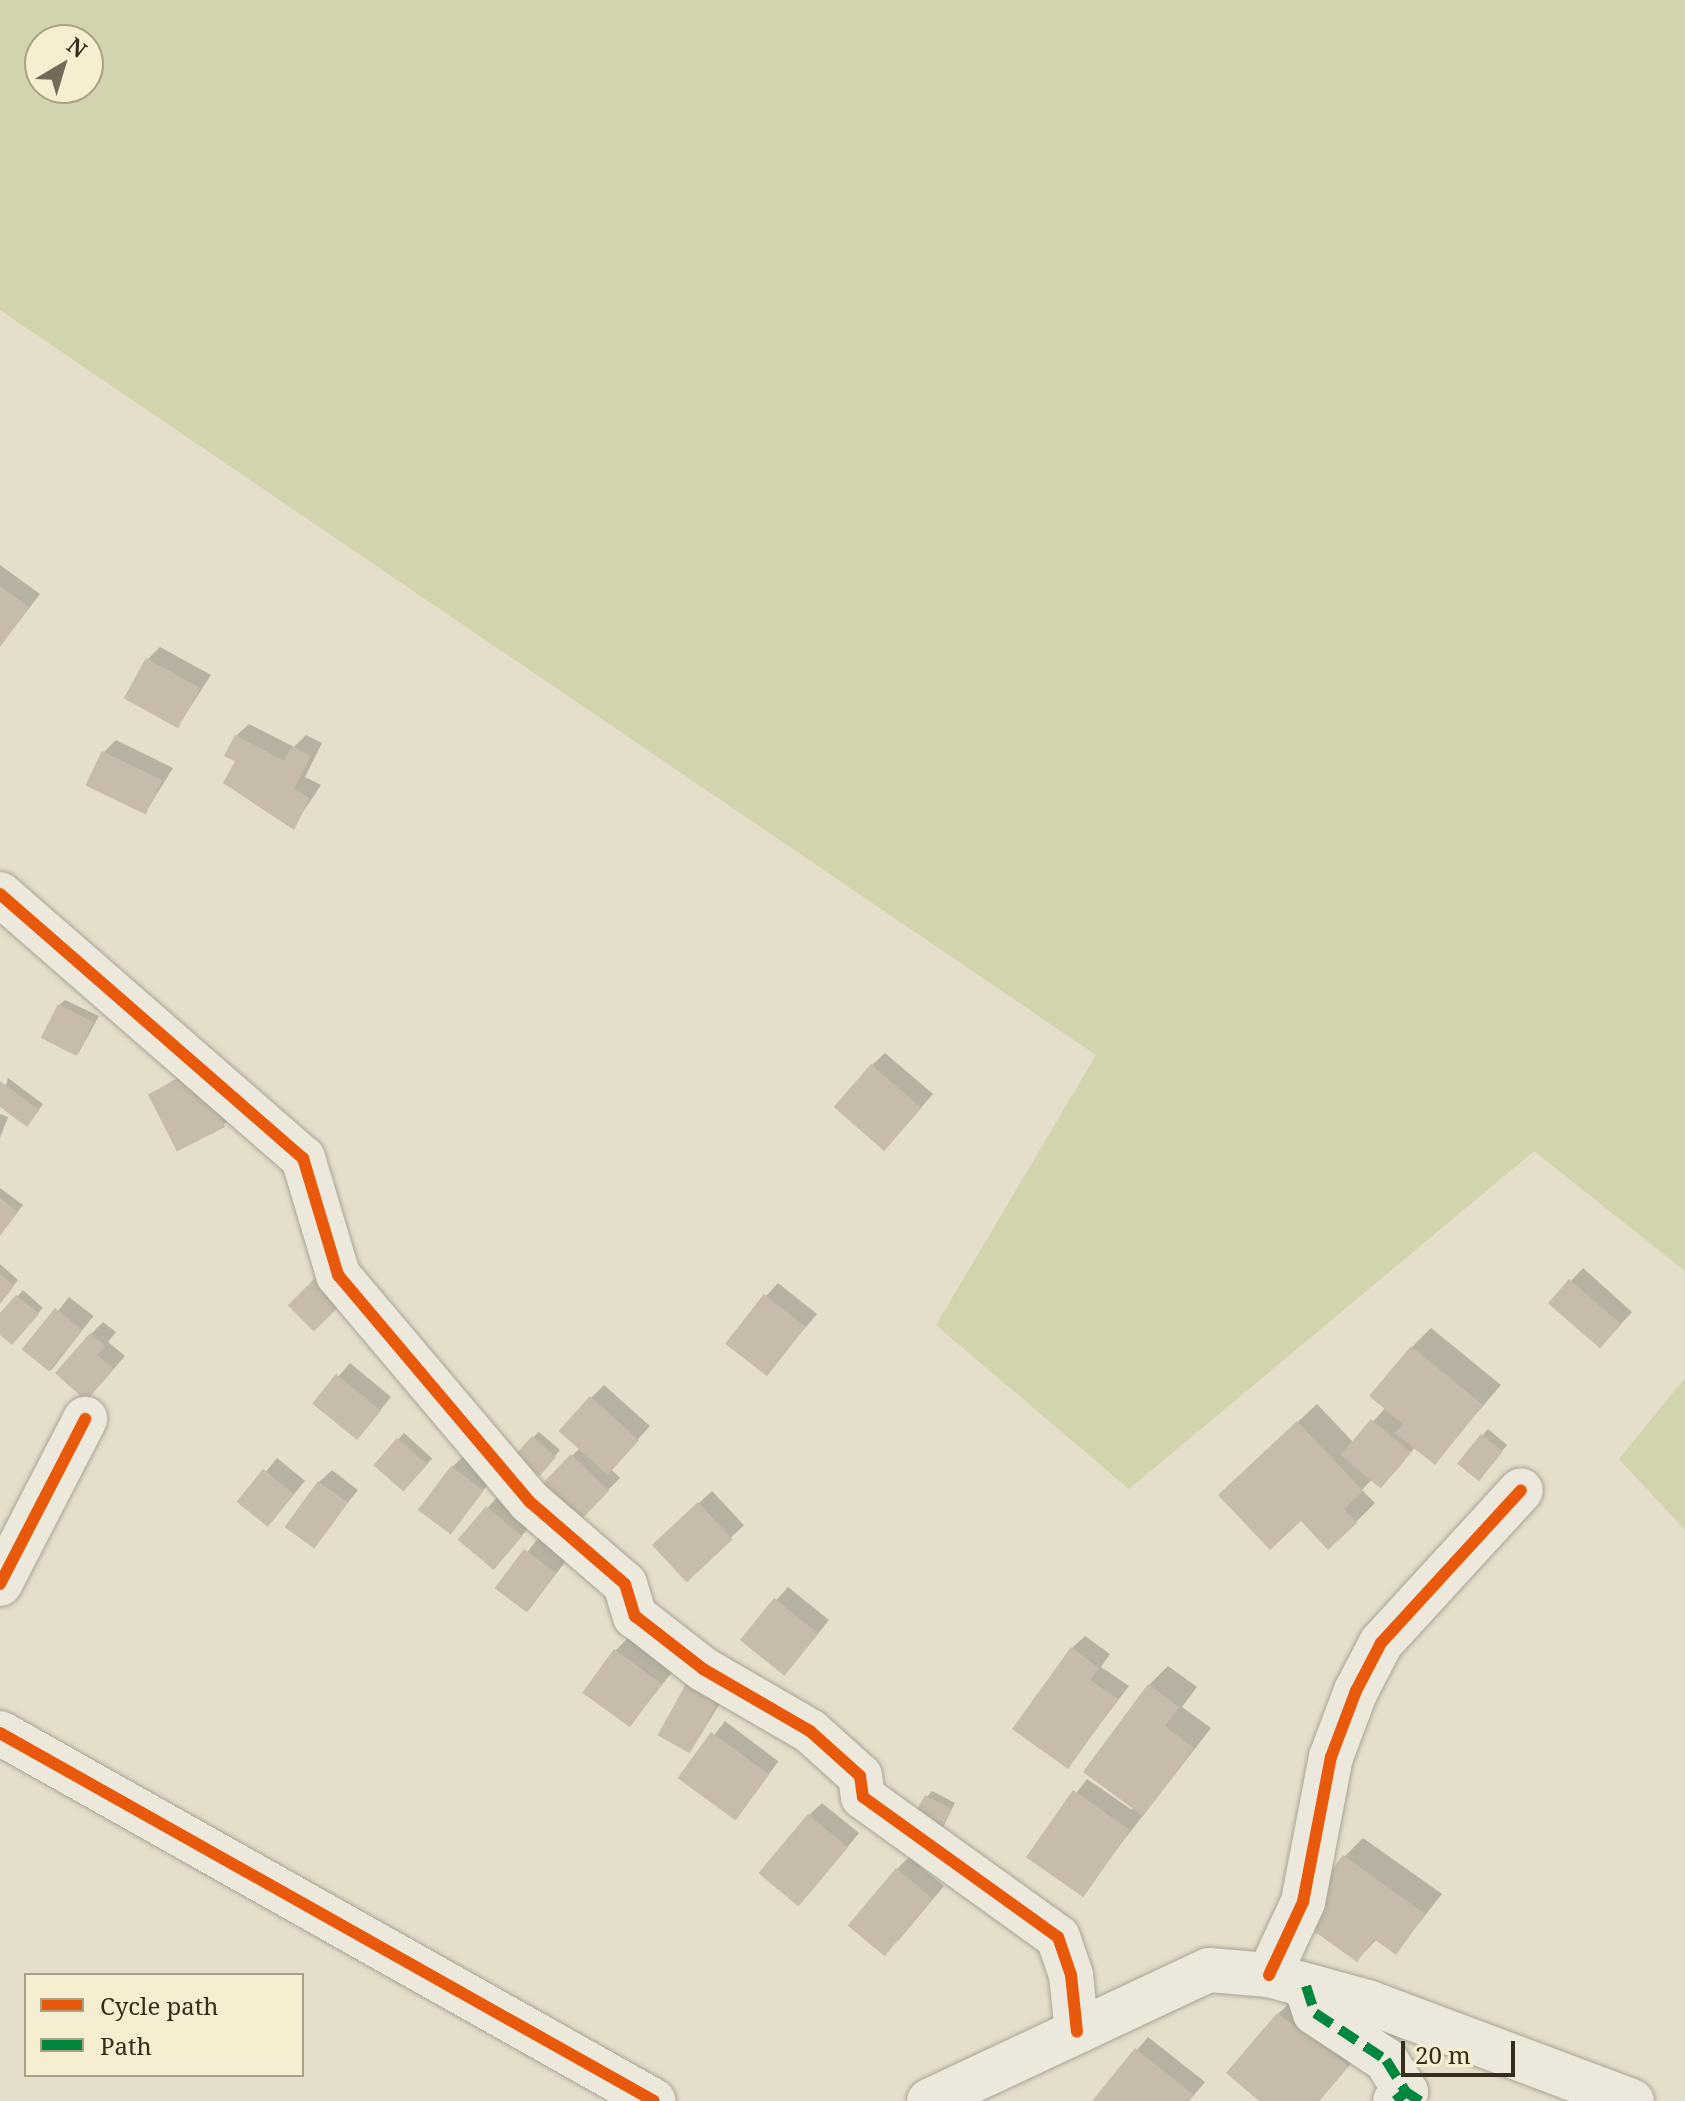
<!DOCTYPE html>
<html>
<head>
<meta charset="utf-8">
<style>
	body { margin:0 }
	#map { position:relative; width:1685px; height:2101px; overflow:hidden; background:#e4deca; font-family:"Noto Serif",serif }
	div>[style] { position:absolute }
	.green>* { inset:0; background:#d1d4ac }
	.shadow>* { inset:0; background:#0003; transform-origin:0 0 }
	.building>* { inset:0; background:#c7bcab; transform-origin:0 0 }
	.roads { filter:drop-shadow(0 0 2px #a9a394) drop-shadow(0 0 2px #a9a394) }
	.minor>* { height:44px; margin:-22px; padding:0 22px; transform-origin:22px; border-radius:22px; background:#ece8dc }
	.quiet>* { height:10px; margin-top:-5px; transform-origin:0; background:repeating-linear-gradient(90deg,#00873e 0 20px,transparent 0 30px) }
	.cycleway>* { height:12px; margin:-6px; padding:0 6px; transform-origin:6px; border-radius:6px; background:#e8590c }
	span { translate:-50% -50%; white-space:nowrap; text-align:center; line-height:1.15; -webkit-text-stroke:6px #f6eed0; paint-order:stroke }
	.legend { position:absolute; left:24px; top:1973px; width:280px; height:104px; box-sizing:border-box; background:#f6eed0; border:2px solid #aaa088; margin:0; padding:10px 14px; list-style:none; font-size:24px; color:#372b1c }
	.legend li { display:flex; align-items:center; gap:16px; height:40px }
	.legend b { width:40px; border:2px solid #aaa088 }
	.north { position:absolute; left:24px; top:24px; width:80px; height:80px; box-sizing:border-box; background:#f6eed0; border:2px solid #aaa088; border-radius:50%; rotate:38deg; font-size:22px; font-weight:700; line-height:32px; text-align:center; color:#372b1c }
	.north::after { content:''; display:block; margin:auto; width:28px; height:36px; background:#746a59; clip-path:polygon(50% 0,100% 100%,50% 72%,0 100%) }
	.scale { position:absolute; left:1401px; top:2041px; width:114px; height:36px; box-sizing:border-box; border:4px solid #372b1c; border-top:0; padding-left:10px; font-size:24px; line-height:28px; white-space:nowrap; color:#372b1c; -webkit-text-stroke:6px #f6eed0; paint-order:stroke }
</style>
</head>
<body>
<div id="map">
	<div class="green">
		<div style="clip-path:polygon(evenodd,0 0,1685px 0,1685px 1271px,1534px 1151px,1129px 1489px,936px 1325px,1096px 1055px,0 310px,0 0,40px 40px,88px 40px,88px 88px,40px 88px,40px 40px)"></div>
		<div style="clip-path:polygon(1685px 1378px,1685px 1530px,1619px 1459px)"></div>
	</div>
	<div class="shadow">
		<div style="clip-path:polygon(0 565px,40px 594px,0 646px)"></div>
		<div style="clip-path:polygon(160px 647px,211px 675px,178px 726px,148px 659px)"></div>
		<div style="clip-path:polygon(249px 724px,294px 747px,306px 735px,322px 743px,305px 777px,321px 785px,293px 827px,237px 761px,236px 736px)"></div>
		<div style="clip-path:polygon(116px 740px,173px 768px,145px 813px,104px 752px)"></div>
		<div style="clip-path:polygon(65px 1000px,99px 1016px,78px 1054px,59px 1005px)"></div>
		<div style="clip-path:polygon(885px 1053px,933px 1094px,897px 1135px,872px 1065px)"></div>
		<div style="clip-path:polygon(209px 1059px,236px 1112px,223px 1125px,151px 1094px)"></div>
		<div style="clip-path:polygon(8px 1078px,43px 1104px,32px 1119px,0 1105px)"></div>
		<div style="clip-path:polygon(0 1114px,8px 1117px,0 1138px)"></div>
		<div style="clip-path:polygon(0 1188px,23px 1205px,0 1234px)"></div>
		<div style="clip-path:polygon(0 1264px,18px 1280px,0 1302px)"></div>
		<div style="clip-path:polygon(1583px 1268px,1632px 1312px,1612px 1334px,1571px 1281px)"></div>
		<div style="clip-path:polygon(778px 1283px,817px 1314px,766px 1374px,766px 1296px)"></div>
		<div style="clip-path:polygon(23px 1290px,43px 1308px,12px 1342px,0 1332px,0 1316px)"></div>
		<div style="left:69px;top:1297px;width:31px;height:69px;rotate:38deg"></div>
		<div style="clip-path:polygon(103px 1322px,116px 1332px,108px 1342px,125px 1356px,99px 1386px,91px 1334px)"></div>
		<div style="clip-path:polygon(1431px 1328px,1501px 1385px,1435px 1462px,1416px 1446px,1394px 1473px,1373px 1478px,1362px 1490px,1375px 1503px,1356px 1522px,1301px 1518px,1240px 1476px,1317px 1404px,1354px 1443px,1386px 1407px,1412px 1347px)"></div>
		<div style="clip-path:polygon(350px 1363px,391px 1397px,368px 1425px,315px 1404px)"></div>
		<div style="clip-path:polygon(604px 1385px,650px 1426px,611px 1469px,620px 1478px,581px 1517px,546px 1482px,580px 1448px,592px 1397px)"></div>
		<div style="clip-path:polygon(1488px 1429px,1507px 1445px,1484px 1473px,1459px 1463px)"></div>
		<div style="clip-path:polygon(539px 1432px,560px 1450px,545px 1468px,533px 1437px)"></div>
		<div style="left:404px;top:1433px;width:38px;height:43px;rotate:42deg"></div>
		<div style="clip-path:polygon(465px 1455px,494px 1477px,450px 1531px,452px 1467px)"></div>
		<div style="left:277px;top:1458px;width:36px;height:57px;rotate:39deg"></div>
		<div style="clip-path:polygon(332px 1470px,358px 1490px,313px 1546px,319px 1482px)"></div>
		<div style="left:712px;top:1491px;width:47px;height:78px;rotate:47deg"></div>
		<div style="clip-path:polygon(500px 1494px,533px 1522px,506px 1555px,460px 1539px)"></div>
		<div style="left:538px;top:1538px;width:36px;height:65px;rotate:37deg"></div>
		<div style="clip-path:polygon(788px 1587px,829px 1620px,796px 1661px,742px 1639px)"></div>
		<div style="clip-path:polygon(1085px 1636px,1110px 1654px,1101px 1667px,1129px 1686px,1068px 1766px,1072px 1648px)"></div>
		<div style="clip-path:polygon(628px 1638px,673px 1671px,630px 1725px,615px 1651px)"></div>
		<div style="clip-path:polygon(1168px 1666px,1197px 1687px,1182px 1707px,1211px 1728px,1082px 1894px,1028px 1856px,1087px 1779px,1132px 1810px,1149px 1685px)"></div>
		<div style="clip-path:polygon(730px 1687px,690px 1752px,661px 1735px)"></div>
		<div style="left:725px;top:1721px;width:67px;height:72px;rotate:37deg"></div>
		<div style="clip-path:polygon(932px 1791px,955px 1803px,942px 1829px,927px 1797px)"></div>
		<div style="clip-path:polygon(822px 1803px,859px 1833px,811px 1891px,809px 1815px)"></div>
		<div style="clip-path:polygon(1363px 1838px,1442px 1894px,1396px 1952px,1377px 1939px,1357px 1960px,1344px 1857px)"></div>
		<div style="clip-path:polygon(909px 1857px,944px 1886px,898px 1941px,897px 1869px)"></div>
		<div style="clip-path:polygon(1297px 1996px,1366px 2046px,1319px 2101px,1262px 2101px,1278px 2014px)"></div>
		<div style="clip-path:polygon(1148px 2037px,1205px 2082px,1189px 2101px,1094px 2101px)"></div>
	</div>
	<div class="building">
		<div style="clip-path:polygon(0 586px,29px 607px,0 647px)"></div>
		<div style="left:146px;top:658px;width:62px;height:46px;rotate:29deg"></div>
		<div style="clip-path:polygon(235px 735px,284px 761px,292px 746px,311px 756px,294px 789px,310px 798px,294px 830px,223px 783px,235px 761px,224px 756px)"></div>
		<div style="left:102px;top:751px;width:67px;height:38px;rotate:26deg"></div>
		<div style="left:58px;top:1004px;width:40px;height:38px;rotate:27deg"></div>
		<div style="left:871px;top:1064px;width:67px;height:57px;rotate:41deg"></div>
		<div style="left:196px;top:1070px;width:64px;height:54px;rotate:63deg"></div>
		<div style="clip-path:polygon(0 1081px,39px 1110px,27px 1127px,0 1107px)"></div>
		<div style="clip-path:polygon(0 1198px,18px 1212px,0 1236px)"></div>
		<div style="left:321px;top:1272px;width:37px;height:47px;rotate:45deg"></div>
		<div style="clip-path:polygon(0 1274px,14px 1286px,0 1304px)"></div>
		<div style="left:1569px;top:1279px;width:69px;height:32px;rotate:41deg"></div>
		<div style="left:764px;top:1294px;width:53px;height:63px;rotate:38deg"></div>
		<div style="clip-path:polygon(16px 1295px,39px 1314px,12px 1345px,0 1335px,0 1313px)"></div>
		<div style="left:55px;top:1308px;width:35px;height:53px;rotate:39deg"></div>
		<div style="clip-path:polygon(90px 1333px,105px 1346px,97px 1355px,114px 1369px,86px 1401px,55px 1373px)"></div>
		<div style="clip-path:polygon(1411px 1346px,1483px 1405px,1435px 1465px,1395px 1433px,1403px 1424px,1369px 1396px)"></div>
		<div style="left:336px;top:1374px;width:58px;height:38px;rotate:39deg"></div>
		<div style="left:590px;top:1396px;width:66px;height:47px;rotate:42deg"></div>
		<div style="left:1371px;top:1419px;width:52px;height:47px;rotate:40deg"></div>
		<div style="clip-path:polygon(1297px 1421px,1363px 1491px,1344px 1509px,1357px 1523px,1328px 1550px,1301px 1521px,1270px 1550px,1218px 1495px)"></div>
		<div style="left:1481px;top:1434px;width:28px;height:38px;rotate:39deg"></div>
		<div style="left:532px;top:1436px;width:32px;height:26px;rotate:41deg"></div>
		<div style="left:397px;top:1438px;width:40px;height:36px;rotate:41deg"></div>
		<div style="left:571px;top:1454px;width:53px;height:40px;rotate:44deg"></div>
		<div style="left:451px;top:1466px;width:41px;height:55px;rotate:37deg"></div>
		<div style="left:263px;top:1469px;width:40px;height:42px;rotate:39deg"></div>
		<div style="left:318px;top:1481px;width:37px;height:57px;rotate:36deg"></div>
		<div style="left:698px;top:1502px;width:51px;height:63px;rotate:47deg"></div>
		<div style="left:486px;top:1506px;width:47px;height:44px;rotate:40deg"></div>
		<div style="left:524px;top:1549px;width:40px;height:49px;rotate:37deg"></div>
		<div style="left:774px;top:1598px;width:57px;height:54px;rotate:39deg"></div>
		<div style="clip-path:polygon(1071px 1647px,1099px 1668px,1090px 1680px,1118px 1699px,1068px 1769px,1012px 1729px)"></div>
		<div style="left:614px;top:1649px;width:59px;height:54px;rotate:36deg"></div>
		<div style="left:687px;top:1682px;width:37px;height:61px;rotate:29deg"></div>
		<div style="clip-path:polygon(1148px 1684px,1179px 1707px,1165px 1726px,1194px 1748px,1143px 1816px,1083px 1772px)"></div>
		<div style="left:711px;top:1732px;width:72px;height:57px;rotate:36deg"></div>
		<div style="left:1073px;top:1790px;width:70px;height:82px;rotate:35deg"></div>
		<div style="left:925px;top:1795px;width:30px;height:31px;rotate:28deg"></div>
		<div style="left:808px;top:1814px;width:52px;height:77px;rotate:40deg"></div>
		<div style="clip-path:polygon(1343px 1855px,1425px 1914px,1396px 1955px,1374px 1939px,1357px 1962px,1297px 1919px)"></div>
		<div style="left:896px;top:1868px;width:48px;height:75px;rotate:40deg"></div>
		<div style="clip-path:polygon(1277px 2013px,1349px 2066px,1319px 2101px,1259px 2101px,1226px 2073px)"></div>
		<div style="clip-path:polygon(1135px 2048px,1194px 2095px,1189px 2101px,1092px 2101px)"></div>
	</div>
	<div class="roads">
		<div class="minor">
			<div style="left:0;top:894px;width:402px;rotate:41.1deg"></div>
			<div style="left:303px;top:1158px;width:122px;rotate:73.3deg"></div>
			<div style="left:338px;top:1275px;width:297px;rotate:49.8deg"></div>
			<div style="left:530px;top:1502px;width:125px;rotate:40.8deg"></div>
			<div style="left:625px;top:1584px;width:34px;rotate:73deg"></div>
			<div style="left:635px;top:1616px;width:86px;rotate:37.9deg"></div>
			<div style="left:703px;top:1669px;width:124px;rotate:30.1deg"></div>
			<div style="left:810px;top:1731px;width:67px;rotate:42deg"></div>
			<div style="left:860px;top:1776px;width:21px;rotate:82deg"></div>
			<div style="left:863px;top:1797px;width:240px;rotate:35.7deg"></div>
			<div style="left:1058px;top:1937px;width:40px;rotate:71.1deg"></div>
			<div style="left:1071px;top:1975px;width:57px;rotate:84deg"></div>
			<div style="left:0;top:1584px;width:186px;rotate:-62.7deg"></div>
			<div style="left:0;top:1733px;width:750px;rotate:29.37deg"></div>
			<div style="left:1269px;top:1975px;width:81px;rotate:-65deg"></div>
			<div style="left:1303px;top:1902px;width:148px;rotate:-79.1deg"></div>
			<div style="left:1331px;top:1757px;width:71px;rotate:-69.3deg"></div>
			<div style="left:1356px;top:1691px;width:54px;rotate:-62.5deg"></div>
			<div style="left:1381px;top:1643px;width:207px;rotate:-47.5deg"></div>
			<div style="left:1306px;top:1986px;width:28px;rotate:72deg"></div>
			<div style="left:1315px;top:2013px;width:85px;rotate:33.5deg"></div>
			<div style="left:1386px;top:2060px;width:38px;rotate:58deg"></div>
			<div style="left:1406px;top:2092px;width:14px;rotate:141deg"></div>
			<div style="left:929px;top:2101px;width:309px;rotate:-25.1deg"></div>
			<div style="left:1209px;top:1970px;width:60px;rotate:4.8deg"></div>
			<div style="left:1269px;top:1975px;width:103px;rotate:15.3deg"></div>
			<div style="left:1368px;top:2002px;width:282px;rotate:20.6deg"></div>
		</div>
	</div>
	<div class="quiet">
		<div style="left:1306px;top:1986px;width:28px;rotate:72deg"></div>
		<div style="left:1315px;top:2013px;width:85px;rotate:33.5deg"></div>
		<div style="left:1386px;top:2060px;width:38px;rotate:58deg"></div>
		<div style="left:1406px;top:2092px;width:14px;rotate:141deg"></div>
		<div style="left:1406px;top:2092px;width:17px;rotate:33deg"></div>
	</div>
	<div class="cycleway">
		<div style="left:0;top:894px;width:402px;rotate:41.1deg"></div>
		<div style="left:303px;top:1158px;width:122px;rotate:73.3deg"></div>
		<div style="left:338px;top:1275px;width:297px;rotate:49.8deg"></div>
		<div style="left:530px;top:1502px;width:125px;rotate:40.8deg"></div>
		<div style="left:625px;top:1584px;width:34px;rotate:73deg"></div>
		<div style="left:635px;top:1616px;width:86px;rotate:37.9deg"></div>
		<div style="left:703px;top:1669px;width:124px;rotate:30.1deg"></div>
		<div style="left:810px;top:1731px;width:67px;rotate:42deg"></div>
		<div style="left:860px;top:1776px;width:21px;rotate:82deg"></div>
		<div style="left:863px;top:1797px;width:240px;rotate:35.7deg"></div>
		<div style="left:1058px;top:1937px;width:40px;rotate:71.1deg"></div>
		<div style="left:1071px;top:1975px;width:57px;rotate:84deg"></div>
		<div style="left:0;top:1584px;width:186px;rotate:-62.7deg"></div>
		<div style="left:0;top:1733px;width:750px;rotate:29.37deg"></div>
		<div style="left:1269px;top:1975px;width:81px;rotate:-65deg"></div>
		<div style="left:1303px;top:1902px;width:148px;rotate:-79.1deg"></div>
		<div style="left:1331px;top:1757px;width:71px;rotate:-69.3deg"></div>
		<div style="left:1356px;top:1691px;width:54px;rotate:-62.5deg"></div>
		<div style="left:1381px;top:1643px;width:207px;rotate:-47.5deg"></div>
	</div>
	<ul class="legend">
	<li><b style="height:10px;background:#e8590c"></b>Cycle path</li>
	<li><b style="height:10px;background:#00873e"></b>Path</li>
	</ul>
	<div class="north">N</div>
	<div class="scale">20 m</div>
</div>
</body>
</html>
